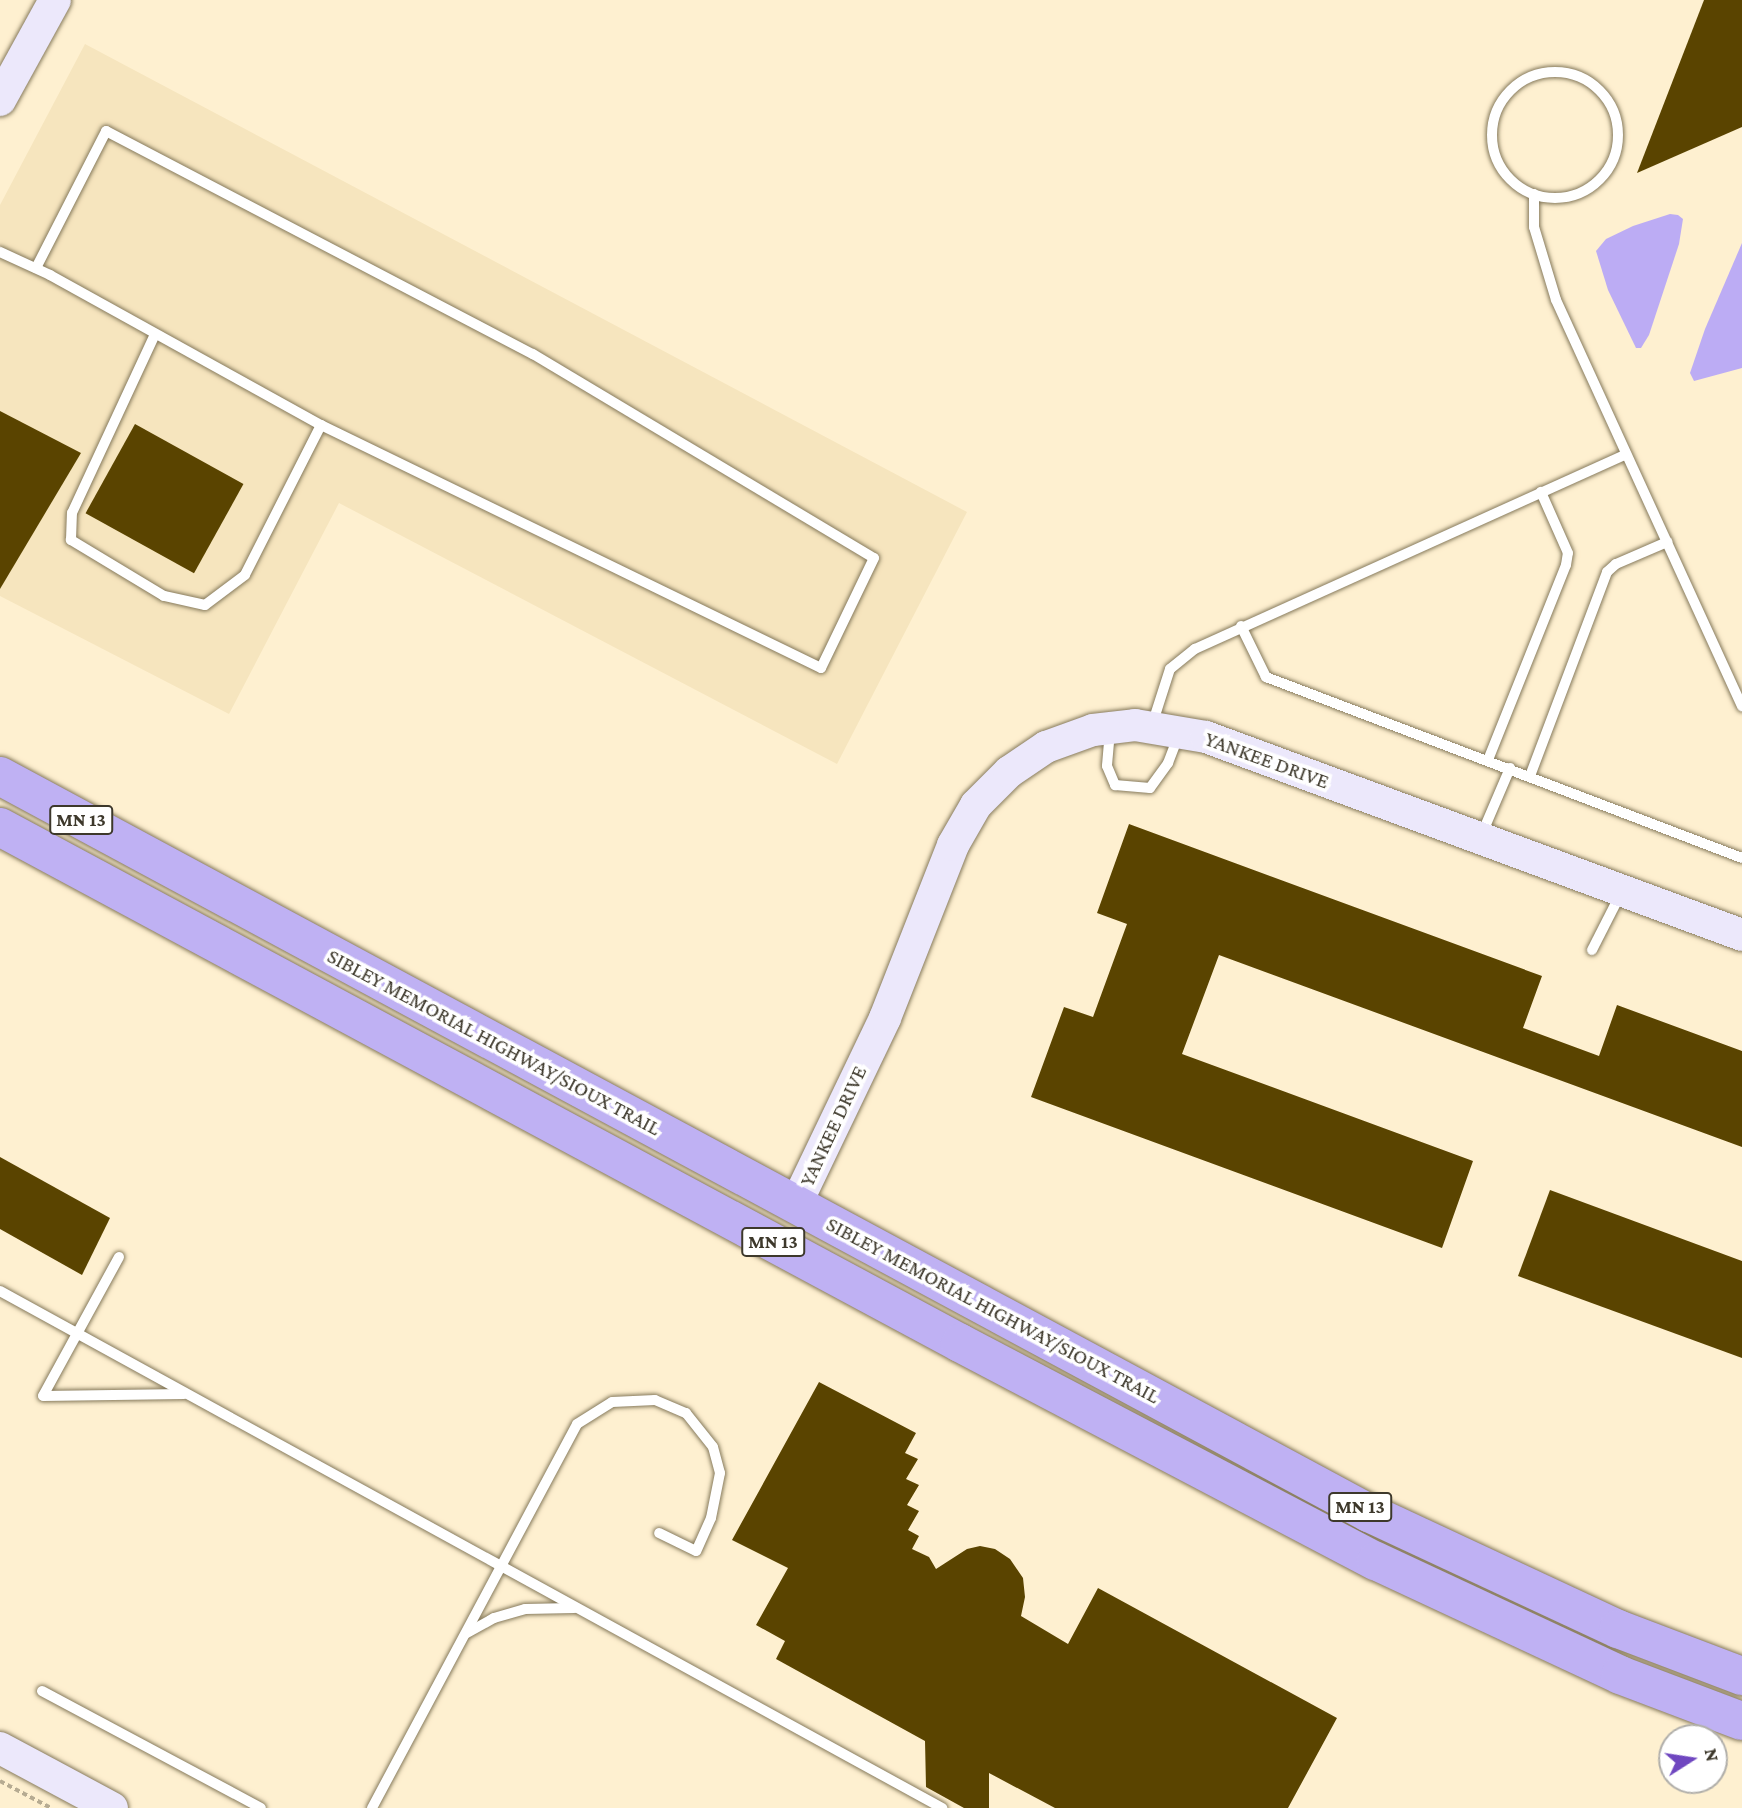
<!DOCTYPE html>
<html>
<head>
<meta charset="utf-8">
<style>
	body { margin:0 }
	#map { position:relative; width:1742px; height:1808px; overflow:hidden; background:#fef0d0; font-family:"Crimson Pro",serif }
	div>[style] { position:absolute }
	.built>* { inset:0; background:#f6e5be }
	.water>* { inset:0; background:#bcacf4 }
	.building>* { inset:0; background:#5a4400; transform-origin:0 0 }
	.path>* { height:3.5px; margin-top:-1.75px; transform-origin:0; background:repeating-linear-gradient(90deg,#b6ab92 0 5px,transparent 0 8.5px) }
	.roads { filter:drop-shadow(0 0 2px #867a5c) drop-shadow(0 0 2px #867a5c) }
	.lane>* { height:10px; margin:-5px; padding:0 5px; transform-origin:5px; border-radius:5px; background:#fff }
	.lane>.ring { margin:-5px; padding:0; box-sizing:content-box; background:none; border:10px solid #fff; border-radius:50% }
	.secondary>* { height:32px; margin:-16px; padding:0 16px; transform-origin:16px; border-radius:16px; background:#ece8fb }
	.highway>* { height:38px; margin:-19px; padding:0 19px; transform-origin:19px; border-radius:19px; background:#bfb1f3 }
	span { translate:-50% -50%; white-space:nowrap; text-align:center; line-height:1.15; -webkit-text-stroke:7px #fff; paint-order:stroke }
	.shield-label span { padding:2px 5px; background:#fff; border:2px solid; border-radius:5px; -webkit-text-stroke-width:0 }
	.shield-label { font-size:19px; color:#3d382b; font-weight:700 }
	.street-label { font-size:21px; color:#3d382b }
	.north { position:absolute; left:1658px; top:1724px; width:70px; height:70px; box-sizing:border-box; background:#fff; border:2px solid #b1afaa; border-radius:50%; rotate:78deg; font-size:19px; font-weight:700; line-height:28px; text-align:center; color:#3d382b }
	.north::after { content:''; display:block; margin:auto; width:24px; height:32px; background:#6f47c0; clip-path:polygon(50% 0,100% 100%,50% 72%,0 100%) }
</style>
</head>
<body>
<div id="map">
	<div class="built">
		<div style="clip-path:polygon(85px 44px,967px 512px,837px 764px,339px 503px,229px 714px,0 596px,0 205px)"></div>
	</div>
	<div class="water">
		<div style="clip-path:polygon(1670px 214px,1678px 215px,1683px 219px,1679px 244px,1649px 335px,1641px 348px,1636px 348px,1608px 290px,1596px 251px,1606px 239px,1633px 226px)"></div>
		<div style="clip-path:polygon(1742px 243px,1742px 368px,1694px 381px,1690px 373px,1705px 329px)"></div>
	</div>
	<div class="building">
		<div style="clip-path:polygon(1704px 0,1742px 0,1742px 127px,1637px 173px)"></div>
		<div style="clip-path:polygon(0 411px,81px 453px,0 589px)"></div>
		<div style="left:135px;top:424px;width:124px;height:102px;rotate:29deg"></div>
		<div style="clip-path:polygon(1129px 824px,1542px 976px,1523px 1028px,1599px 1056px,1617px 1005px,1742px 1051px,1742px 1147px,1219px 955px,1182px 1054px,1473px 1161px,1442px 1248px,1031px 1097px,1064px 1007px,1093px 1017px,1127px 924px,1097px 913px)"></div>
		<div style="clip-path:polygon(0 1157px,110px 1218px,82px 1275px,0 1229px)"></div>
		<div style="clip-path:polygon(1550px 1190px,1742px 1261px,1742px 1358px,1518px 1276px)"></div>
		<div style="clip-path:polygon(819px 1382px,916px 1433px,905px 1453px,918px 1459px,906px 1479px,919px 1485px,907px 1505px,919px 1511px,908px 1530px,919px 1536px,912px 1549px,929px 1557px,936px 1569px,967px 1549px,980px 1546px,995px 1549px,1010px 1559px,1023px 1578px,1025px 1597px,1021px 1616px,1068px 1644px,1098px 1588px,1337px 1718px,1288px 1808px,1055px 1808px,989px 1773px,989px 1808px,964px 1808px,926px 1787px,925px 1741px,776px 1659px,785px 1641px,756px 1625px,788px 1568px,732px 1540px)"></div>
	</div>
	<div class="path">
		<div style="left:0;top:1781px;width:58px;rotate:27.9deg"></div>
	</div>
	<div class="roads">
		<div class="lane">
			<div class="ring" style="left:1492px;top:72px;width:116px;height:116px"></div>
			<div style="left:1534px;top:194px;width:33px;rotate:90deg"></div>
			<div style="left:1534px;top:227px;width:76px;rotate:73.2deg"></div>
			<div style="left:1556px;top:300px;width:447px;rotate:65.4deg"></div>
			<div style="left:0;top:252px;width:55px;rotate:24.7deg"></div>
			<div style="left:50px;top:275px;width:310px;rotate:29deg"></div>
			<div style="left:321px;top:425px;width:168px;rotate:116.9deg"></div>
			<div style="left:245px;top:575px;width:50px;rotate:143.1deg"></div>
			<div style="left:205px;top:605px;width:42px;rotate:-167.6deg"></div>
			<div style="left:164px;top:596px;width:109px;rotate:-148.9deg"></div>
			<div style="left:71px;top:540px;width:27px;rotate:-88deg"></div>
			<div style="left:72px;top:513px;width:197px;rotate:-65.1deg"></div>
			<div style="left:36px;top:268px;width:154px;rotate:-62.9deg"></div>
			<div style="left:106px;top:131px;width:482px;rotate:27.6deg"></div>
			<div style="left:533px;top:354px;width:397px;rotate:30.9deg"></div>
			<div style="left:874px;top:558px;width:122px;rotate:115.7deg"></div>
			<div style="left:821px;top:668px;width:556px;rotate:-154.08deg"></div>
			<div style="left:1241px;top:626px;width:57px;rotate:63.9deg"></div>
			<div style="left:1266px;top:677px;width:509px;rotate:20.82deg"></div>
			<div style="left:1152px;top:725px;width:59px;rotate:-72.2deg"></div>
			<div style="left:1170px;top:669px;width:32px;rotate:-39deg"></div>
			<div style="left:1195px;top:649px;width:473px;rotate:-24.3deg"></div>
			<div style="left:1110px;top:731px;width:35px;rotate:95deg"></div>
			<div style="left:1107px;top:766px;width:21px;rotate:67deg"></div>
			<div style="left:1115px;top:785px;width:35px;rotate:5deg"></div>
			<div style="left:1150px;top:788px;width:31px;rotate:-54deg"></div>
			<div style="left:1168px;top:763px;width:30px;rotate:-69deg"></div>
			<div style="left:1488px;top:760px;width:210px;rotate:-68.2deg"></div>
			<div style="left:1566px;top:565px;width:12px;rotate:-81deg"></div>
			<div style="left:1568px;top:553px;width:67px;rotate:-113.9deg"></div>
			<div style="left:1530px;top:776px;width:218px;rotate:-69.3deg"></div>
			<div style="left:1607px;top:572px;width:12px;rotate:-42deg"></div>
			<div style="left:1616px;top:564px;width:56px;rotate:-23.3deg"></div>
			<div style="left:1481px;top:836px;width:74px;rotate:-66.9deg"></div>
			<div style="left:1592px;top:950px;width:64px;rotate:-63deg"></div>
			<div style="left:119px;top:1257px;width:158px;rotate:118.7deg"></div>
			<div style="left:43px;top:1396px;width:141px;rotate:-0.8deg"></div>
			<div style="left:0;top:1291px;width:1075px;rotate:28.76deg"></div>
			<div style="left:467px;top:1633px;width:31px;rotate:-29deg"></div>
			<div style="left:494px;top:1618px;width:32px;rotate:-16deg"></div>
			<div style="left:525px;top:1609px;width:49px;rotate:-1.2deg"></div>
			<div style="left:42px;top:1691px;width:248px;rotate:28.1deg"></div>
			<div style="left:372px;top:1808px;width:435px;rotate:-61.9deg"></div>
			<div style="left:577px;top:1424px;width:41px;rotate:-32.2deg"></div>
			<div style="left:612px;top:1402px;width:43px;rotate:-2.7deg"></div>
			<div style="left:655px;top:1400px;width:34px;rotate:23deg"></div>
			<div style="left:686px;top:1413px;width:43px;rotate:51.5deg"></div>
			<div style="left:713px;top:1447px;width:27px;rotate:75deg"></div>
			<div style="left:720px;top:1473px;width:46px;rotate:101.3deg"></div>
			<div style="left:711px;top:1518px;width:36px;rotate:114deg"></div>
			<div style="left:696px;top:1551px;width:41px;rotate:-154.1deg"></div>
		</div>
		<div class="secondary">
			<div style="left:0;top:100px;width:114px;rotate:-61.2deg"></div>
			<div style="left:796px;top:1204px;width:206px;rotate:-64.4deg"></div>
			<div style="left:885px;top:1018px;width:186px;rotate:-68.5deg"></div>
			<div style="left:953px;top:845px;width:46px;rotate:-60.1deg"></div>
			<div style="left:976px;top:805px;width:47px;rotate:-45deg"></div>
			<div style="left:1009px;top:772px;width:45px;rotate:-34deg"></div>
			<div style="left:1046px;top:747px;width:50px;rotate:-19.9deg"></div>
			<div style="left:1093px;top:730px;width:42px;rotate:-6.8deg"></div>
			<div style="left:1135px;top:725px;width:72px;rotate:9.6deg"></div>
			<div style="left:1206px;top:737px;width:571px;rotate:20.27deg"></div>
			<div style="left:0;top:1748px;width:127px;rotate:28.2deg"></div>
		</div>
		<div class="highway">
			<div style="left:0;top:776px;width:1555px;rotate:28.3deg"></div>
			<div style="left:1369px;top:1513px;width:275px;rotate:25deg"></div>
			<div style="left:1618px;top:1629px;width:133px;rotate:20.8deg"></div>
			<div style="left:0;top:827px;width:1090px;rotate:28.26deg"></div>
			<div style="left:960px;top:1343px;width:470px;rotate:27.7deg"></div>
			<div style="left:1376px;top:1561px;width:269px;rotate:25deg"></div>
			<div style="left:1620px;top:1675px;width:130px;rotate:20.7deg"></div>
		</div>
	</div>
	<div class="shield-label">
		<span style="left:81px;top:820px">MN 13</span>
		<span style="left:773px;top:1242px">MN 13</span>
		<span style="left:1360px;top:1507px">MN 13</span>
	</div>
	<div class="street-label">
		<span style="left:1267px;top:760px;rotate:20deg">YANKEE DRIVE</span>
		<span style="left:494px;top:1042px;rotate:28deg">SIBLEY MEMORIAL HIGHWAY/SIOUX TRAIL</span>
		<span style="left:833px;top:1126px;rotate:-65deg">YANKEE DRIVE</span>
		<span style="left:993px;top:1310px;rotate:28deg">SIBLEY MEMORIAL HIGHWAY/SIOUX TRAIL</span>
	</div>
	<div class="north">N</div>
</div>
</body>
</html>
